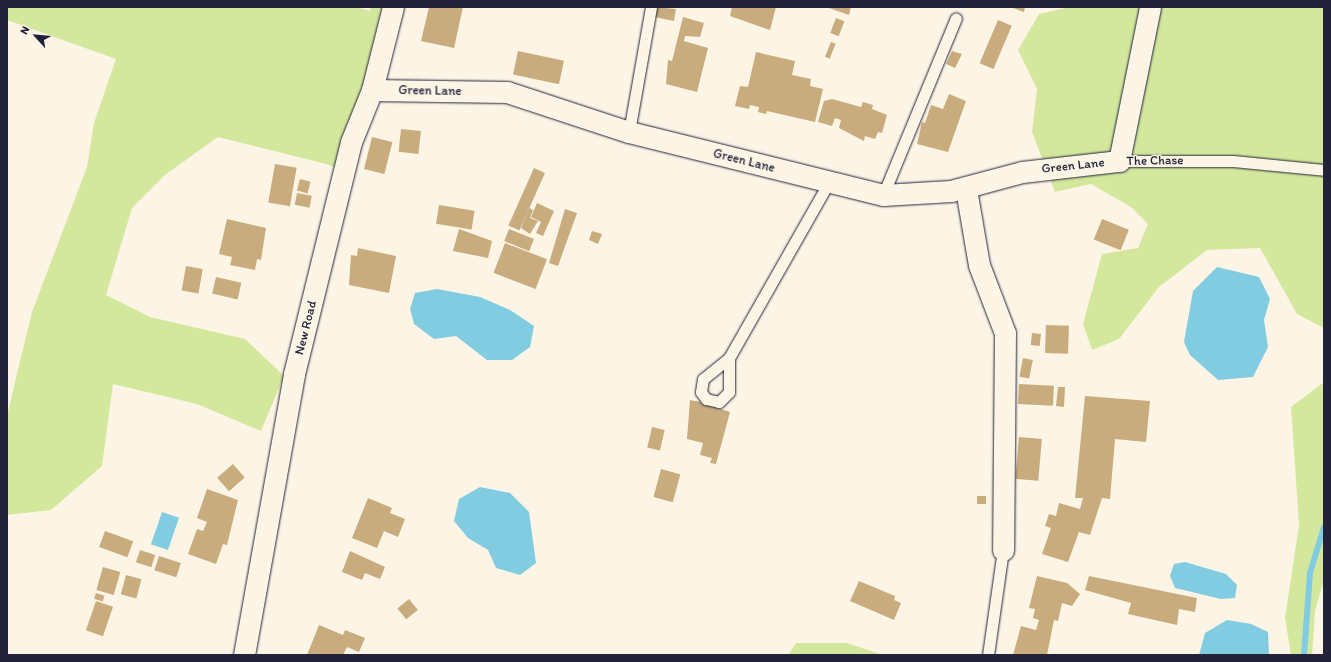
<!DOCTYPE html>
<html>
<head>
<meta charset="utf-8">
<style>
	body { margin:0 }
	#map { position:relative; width:1331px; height:662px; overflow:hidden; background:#fcf5e5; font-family:Itim,sans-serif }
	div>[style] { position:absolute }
	.green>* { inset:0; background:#d4e89d }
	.water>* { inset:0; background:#81cce1; transform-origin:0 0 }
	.stream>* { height:6px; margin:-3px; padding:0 3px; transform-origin:3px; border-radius:3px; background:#81cce1 }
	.building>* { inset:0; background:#c9ac7e; transform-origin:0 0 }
	.roads { filter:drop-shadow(0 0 1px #22223b) drop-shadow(0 0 1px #22223b) }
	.lane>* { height:11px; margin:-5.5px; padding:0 5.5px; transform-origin:5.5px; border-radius:5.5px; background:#fcf5e5 }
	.street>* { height:21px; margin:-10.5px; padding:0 10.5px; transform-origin:10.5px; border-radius:10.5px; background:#fcf5e5 }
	span { translate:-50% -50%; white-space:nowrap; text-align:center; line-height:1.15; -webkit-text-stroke:3px #fcf5e5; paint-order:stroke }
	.street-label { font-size:13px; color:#22223b }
	.frame { position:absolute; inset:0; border:8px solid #22223b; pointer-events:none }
	.north { position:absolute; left:16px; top:16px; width:40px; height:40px; -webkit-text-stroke:3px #fcf5e5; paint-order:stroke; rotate:297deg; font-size:11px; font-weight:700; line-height:16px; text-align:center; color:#22223b }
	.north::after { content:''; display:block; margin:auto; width:14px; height:18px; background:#22223b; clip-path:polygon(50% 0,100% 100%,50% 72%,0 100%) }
</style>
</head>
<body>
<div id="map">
	<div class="green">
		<div style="clip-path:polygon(7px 7px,357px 7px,370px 11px,371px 7px,393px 7px,343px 173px,330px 165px,218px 137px,165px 175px,132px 208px,106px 295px,150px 317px,245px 339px,284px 376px,261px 431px,197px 404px,113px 384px,102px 466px,51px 510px,7px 515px,7px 416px,15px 382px,32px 312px,87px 167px,94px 123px,116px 59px,7px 20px)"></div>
		<div style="clip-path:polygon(1069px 7px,1324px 7px,1324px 328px,1297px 314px,1260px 248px,1207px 250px,1159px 287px,1119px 339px,1092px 350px,1083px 324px,1102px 254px,1138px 248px,1148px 224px,1131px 207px,1091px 184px,1055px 192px,1032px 132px,1037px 89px,1018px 50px,1039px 14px)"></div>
		<div style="clip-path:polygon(1324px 382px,1324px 580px,1315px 611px,1312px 655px,1291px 655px,1285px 618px,1299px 525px,1291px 407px)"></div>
		<div style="clip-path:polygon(796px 643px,847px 643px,883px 655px,788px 655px)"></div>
	</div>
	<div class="water">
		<div style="clip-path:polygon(1217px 267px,1259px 277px,1270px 299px,1264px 320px,1268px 347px,1253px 377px,1218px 380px,1190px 355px,1184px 342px,1193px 291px)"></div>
		<div style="clip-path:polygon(437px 289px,480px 297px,510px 310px,534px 326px,530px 347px,512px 360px,487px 360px,456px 336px,434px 339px,414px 324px,410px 309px,415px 293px)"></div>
		<div style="clip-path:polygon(480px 487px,510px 493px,529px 512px,536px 563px,520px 575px,496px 568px,488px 550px,468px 538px,454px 521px,459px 499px)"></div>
		<div style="left:162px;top:512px;width:18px;height:34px;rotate:19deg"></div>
		<div style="clip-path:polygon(1185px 562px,1226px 574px,1237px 585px,1235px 598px,1221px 599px,1175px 588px,1170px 576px,1174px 564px)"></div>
		<div style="clip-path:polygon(1227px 620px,1251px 624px,1268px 632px,1269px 655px,1199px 655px,1205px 633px)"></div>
	</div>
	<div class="stream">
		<div style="left:1304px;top:655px;width:82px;rotate:-85.8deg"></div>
		<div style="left:1310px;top:573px;width:48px;rotate:-73.1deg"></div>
	</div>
	<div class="building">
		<div style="clip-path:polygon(429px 7px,463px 7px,454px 48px,421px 41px)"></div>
		<div style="clip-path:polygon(655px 7px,676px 9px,674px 21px,654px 17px)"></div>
		<div style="clip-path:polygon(732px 7px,776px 7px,770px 30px,730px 16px)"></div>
		<div style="clip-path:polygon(826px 7px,851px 7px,849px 15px)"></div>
		<div style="clip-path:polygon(1010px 7px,1025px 7px,1024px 12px)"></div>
		<div style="clip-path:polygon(683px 17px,704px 23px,700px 37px,685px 36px,684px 41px,708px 48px,697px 92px,666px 84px,668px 60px,672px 61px)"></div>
		<div style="left:836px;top:18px;width:9px;height:16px;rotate:21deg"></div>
		<div style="left:998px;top:20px;width:15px;height:47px;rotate:23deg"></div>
		<div style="left:831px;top:42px;width:5px;height:16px;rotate:22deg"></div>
		<div style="left:518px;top:51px;width:47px;height:24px;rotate:12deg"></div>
		<div style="clip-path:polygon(952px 51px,962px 54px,955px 68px,946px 64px)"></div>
		<div style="clip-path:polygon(756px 52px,795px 61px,792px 75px,811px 79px,810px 86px,823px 89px,815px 122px,767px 111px,766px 114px,758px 112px,759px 107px,750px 105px,749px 109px,735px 106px,740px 86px,748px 87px)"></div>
		<div style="clip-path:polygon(949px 94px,966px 101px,948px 152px,917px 144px,922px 122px,925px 123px,931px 105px,943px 109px)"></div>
		<div style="clip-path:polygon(832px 99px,861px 107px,863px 102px,873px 105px,872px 109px,887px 115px,882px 133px,878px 132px,875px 139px,865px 136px,864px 141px,839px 128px,841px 120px,835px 118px,832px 126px,818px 122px,824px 101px)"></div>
		<div style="left:401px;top:129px;width:20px;height:23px;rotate:6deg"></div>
		<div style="left:372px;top:137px;width:21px;height:33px;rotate:14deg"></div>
		<div style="left:275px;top:164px;width:22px;height:39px;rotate:10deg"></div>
		<div style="left:534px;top:168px;width:12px;height:63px;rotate:24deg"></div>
		<div style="left:300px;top:179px;width:11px;height:12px;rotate:15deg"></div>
		<div style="left:297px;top:193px;width:15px;height:12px;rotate:11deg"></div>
		<div style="clip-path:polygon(537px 203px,554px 211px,543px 236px,536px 233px,541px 222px,531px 217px)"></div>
		<div style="left:439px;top:205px;width:36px;height:19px;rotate:9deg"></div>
		<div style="clip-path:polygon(529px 208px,533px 210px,530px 218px,538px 221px,530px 234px,521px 228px)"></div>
		<div style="clip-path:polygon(565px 209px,577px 213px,558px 266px,549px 263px)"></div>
		<div style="clip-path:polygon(227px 219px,266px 228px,261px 260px,257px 259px,255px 270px,230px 265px,232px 257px,219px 254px)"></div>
		<div style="left:1102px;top:219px;width:29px;height:22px;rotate:22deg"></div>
		<div style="clip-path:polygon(459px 229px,492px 241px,488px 258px,453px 251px)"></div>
		<div style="left:509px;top:229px;width:27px;height:13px;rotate:22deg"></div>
		<div style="clip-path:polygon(592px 231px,602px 234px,598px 244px,589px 240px)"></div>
		<div style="left:505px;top:243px;width:45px;height:32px;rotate:21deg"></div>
		<div style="clip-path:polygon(358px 248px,396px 256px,389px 293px,349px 285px,351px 255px,357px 256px)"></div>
		<div style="left:186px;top:266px;width:17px;height:25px;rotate:10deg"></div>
		<div style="left:216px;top:277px;width:26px;height:17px;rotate:13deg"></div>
		<div style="left:1046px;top:325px;width:23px;height:28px;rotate:2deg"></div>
		<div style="left:1032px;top:333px;width:9px;height:12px;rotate:6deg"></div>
		<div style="left:1023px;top:358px;width:10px;height:19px;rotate:11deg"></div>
		<div style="left:1019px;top:384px;width:35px;height:20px;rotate:3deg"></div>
		<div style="clip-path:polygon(1058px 387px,1065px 387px,1064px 407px,1056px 406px)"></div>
		<div style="clip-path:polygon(1085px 396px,1150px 401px,1146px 442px,1115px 439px,1110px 499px,1102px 498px,1090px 535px,1079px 532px,1068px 562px,1042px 554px,1051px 528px,1045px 526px,1049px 514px,1056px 516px,1059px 503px,1080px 509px,1083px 498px,1075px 498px)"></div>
		<div style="clip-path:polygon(690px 400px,719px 405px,718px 408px,730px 412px,716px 464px,710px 463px,712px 458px,700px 455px,703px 443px,687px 439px)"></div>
		<div style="left:652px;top:427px;width:13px;height:21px;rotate:13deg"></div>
		<div style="left:1019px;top:437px;width:23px;height:42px;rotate:5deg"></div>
		<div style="left:233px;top:464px;width:18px;height:21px;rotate:49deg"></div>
		<div style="left:661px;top:469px;width:20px;height:29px;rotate:15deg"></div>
		<div style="clip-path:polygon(207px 489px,238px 500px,227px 545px,223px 544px,216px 564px,188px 554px,197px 529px,203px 531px,207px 522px,197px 518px)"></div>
		<div style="left:977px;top:496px;width:9px;height:8px"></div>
		<div style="clip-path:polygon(368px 498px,392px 508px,390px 513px,405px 519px,398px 537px,384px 531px,377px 548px,352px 538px)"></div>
		<div style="left:105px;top:531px;width:30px;height:17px;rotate:20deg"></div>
		<div style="left:140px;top:550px;width:16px;height:13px;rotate:18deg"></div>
		<div style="clip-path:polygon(350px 551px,385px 567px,380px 579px,365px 573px,362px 580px,342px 572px)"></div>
		<div style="left:159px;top:556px;width:23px;height:15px;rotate:18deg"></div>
		<div style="left:103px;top:567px;width:18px;height:24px;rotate:16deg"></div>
		<div style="left:126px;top:575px;width:16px;height:20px;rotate:15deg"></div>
		<div style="clip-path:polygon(1037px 576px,1067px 583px,1080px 594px,1072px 606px,1062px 603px,1058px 621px,1054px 620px,1047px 655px,1013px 655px,1021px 626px,1036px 630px,1039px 620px,1033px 618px,1035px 609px,1029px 608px)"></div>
		<div style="clip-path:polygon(1089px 576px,1197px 598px,1195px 612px,1179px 609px,1177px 625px,1128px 614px,1131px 603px,1085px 590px)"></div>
		<div style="clip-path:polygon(859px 581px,895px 596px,894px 600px,901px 603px,894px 620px,850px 601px)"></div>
		<div style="left:96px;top:593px;width:9px;height:6px;rotate:18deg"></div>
		<div style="left:409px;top:599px;width:14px;height:15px;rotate:51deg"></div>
		<div style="left:96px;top:601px;width:18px;height:31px;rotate:19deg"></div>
		<div style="clip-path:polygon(319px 625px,343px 635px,345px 630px,365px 638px,359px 652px,347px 647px,343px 655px,307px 655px)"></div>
	</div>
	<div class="roads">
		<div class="lane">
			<div style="left:629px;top:132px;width:127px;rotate:-80deg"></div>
			<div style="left:1119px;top:161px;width:114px"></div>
			<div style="left:1233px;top:161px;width:91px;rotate:5.6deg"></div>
			<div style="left:883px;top:195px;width:191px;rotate:-67.6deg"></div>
			<div style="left:729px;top:358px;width:33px;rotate:141deg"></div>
			<div style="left:703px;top:379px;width:13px;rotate:99deg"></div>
			<div style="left:701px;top:392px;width:9px;rotate:54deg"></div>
			<div style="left:706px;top:399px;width:13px;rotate:13deg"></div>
			<div style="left:719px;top:402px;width:14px;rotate:-45deg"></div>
			<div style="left:729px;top:392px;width:34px;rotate:-90deg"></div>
			<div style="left:729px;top:358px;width:202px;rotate:-60.4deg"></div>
			<div style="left:988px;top:655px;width:106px;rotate:-81.9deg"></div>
		</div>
		<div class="street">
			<div style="left:372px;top:90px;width:135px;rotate:0.8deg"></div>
			<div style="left:507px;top:92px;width:128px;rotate:18.2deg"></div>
			<div style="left:629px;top:132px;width:262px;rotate:13.9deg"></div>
			<div style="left:883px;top:195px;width:68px;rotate:-3.4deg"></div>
			<div style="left:951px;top:191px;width:73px;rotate:-15deg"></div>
			<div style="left:1022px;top:172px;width:98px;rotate:-6.5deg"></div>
			<div style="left:1119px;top:161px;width:157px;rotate:-78.6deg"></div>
			<div style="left:966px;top:189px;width:77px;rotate:80.3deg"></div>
			<div style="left:979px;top:265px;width:73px;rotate:69.1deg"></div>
			<div style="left:1005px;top:333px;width:217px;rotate:90.5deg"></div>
			<div style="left:244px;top:655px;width:285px;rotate:-79.9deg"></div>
			<div style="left:294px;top:374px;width:239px;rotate:-76.2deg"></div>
			<div style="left:351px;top:142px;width:56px;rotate:-68deg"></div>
			<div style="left:372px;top:90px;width:86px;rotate:-75.8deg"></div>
		</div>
	</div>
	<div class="street-label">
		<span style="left:430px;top:91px;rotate:1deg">Green Lane</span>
		<span style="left:744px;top:161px;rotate:14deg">Green Lane</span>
		<span style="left:1155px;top:161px;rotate:-1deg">The Chase</span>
		<span style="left:1073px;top:166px;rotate:-6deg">Green Lane</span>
		<span style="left:306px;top:328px;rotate:-76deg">New Road</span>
	</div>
	<div class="frame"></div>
	<div class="north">N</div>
</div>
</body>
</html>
